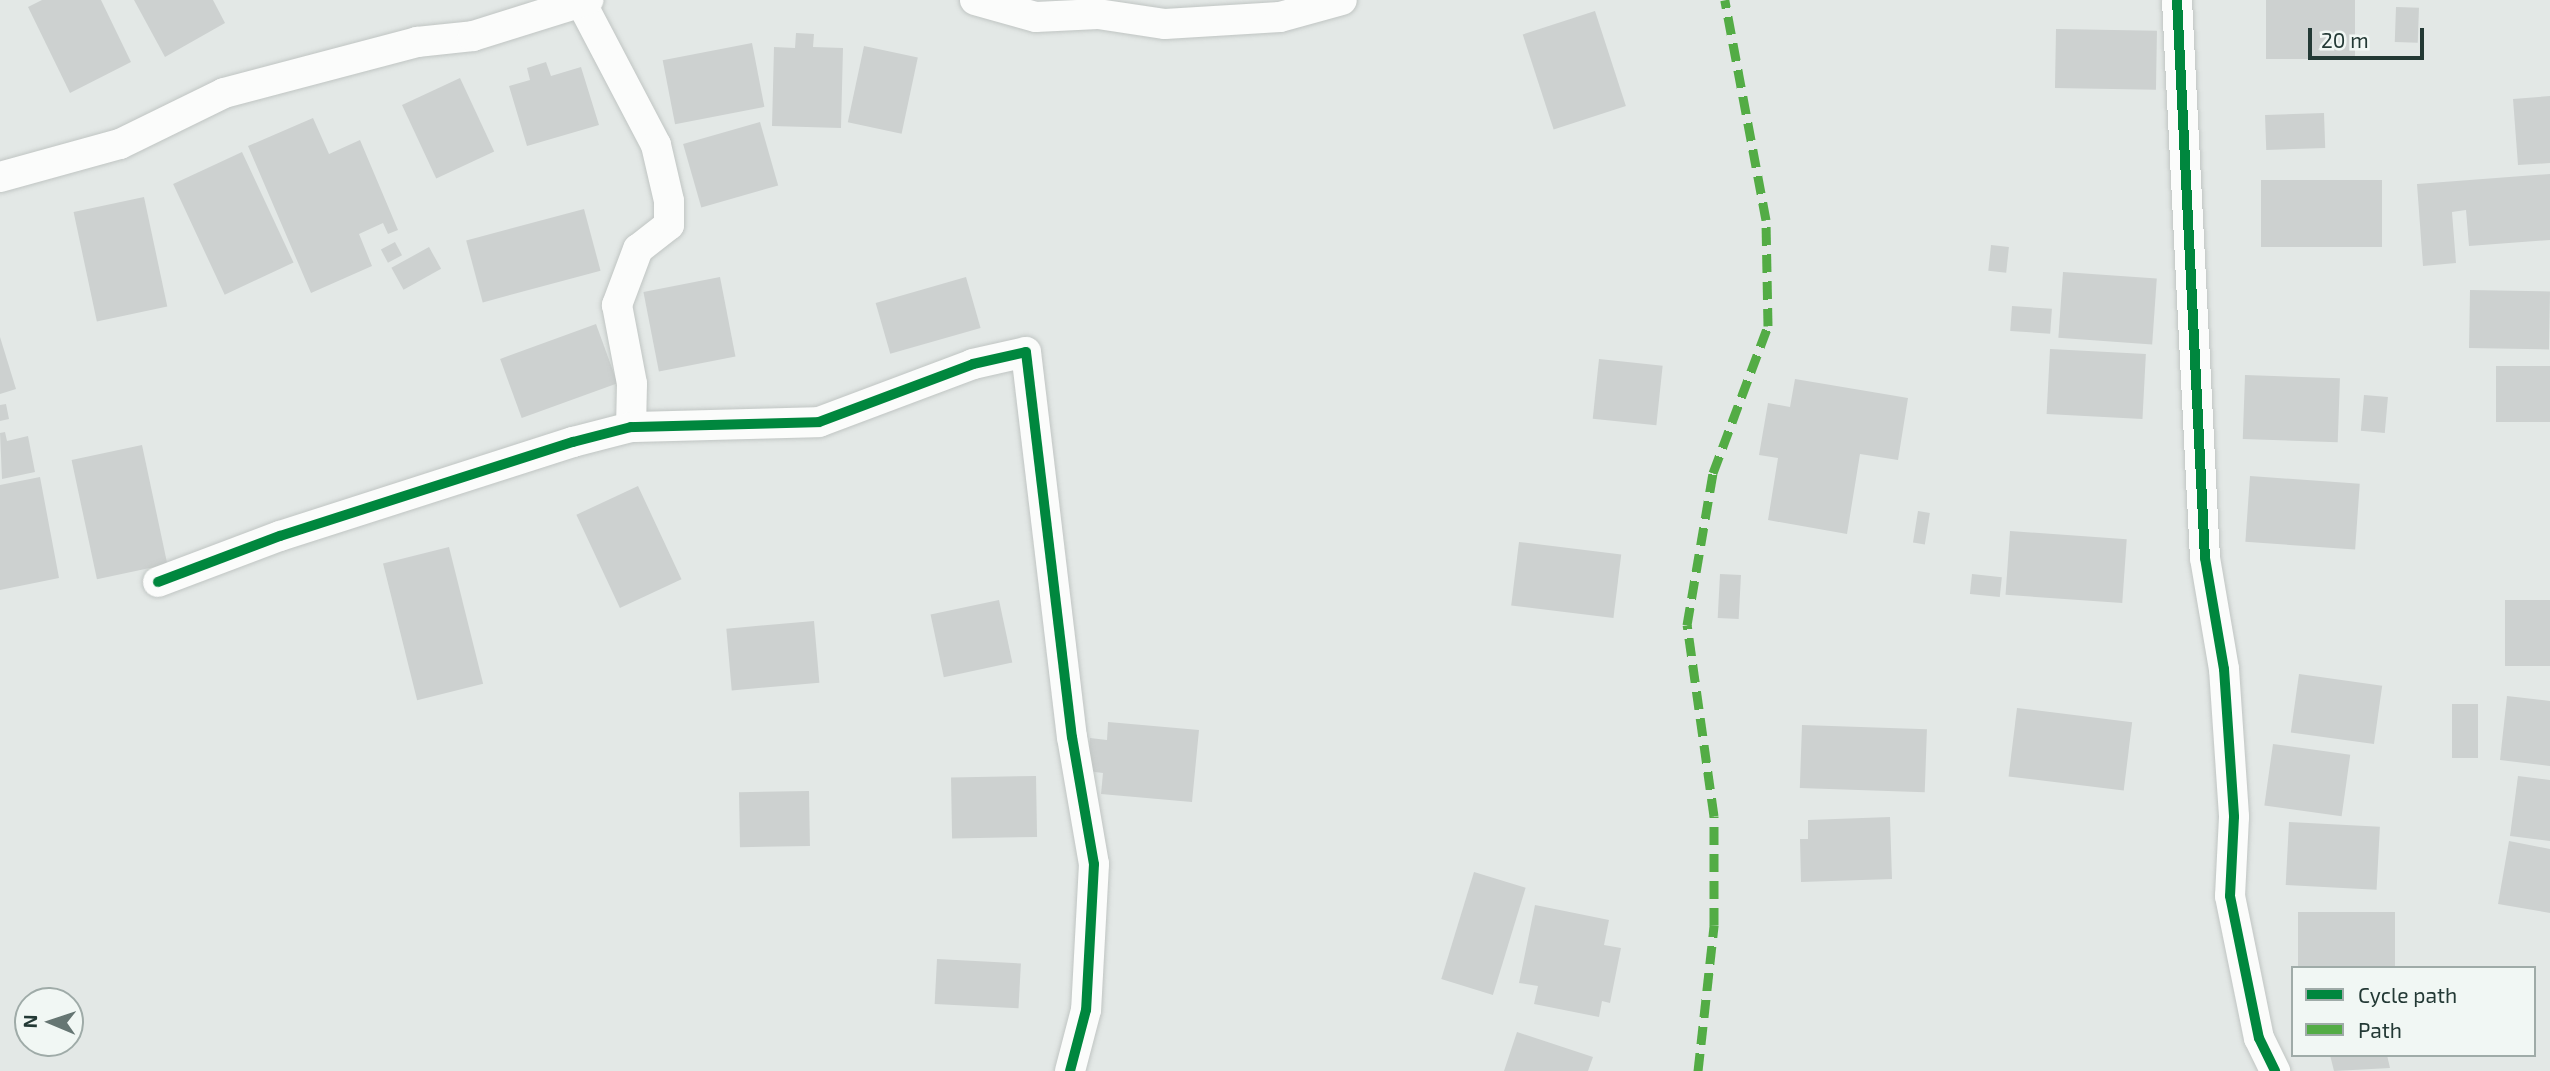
<!DOCTYPE html>
<html>
<head>
<meta charset="utf-8">
<style>
	body { margin:0 }
	#map { position:relative; width:2550px; height:1071px; overflow:hidden; background:#e3e8e6; font-family:"Exo 2",sans-serif }
	div>[style] { position:absolute }
	.building>* { inset:0; background:#cdd1d0; transform-origin:0 0 }
	.roads { filter:drop-shadow(0 0 2px #c0c5c3) drop-shadow(0 0 2px #c0c5c3) }
	.street>* { height:30px; margin:-15px; padding:0 15px; transform-origin:15px; border-radius:15px; background:#fbfcfb }
	.quiet>* { height:9px; margin-top:-4.5px; transform-origin:0; background:repeating-linear-gradient(90deg,#53ac45 0 18px,transparent 0 27px) }
	.cycleway>* { height:10px; margin:-5px; padding:0 5px; transform-origin:5px; border-radius:5px; background:#00873e }
	span { translate:-50% -50%; white-space:nowrap; text-align:center; line-height:1.15; -webkit-text-stroke:5px #f1f7f4; paint-order:stroke }
	.legend { position:absolute; left:2291px; top:966px; width:245px; height:91px; box-sizing:border-box; background:#f1f7f4; border:2px solid #9faba8; margin:0; padding:9px 12px; list-style:none; font-size:21px; color:#233935 }
	.legend li { display:flex; align-items:center; gap:14px; height:35px }
	.legend b { width:35px; border:2px solid #9faba8 }
	.north { position:absolute; left:14px; top:987px; width:70px; height:70px; box-sizing:border-box; background:#f1f7f4; border:2px solid #9faba8; border-radius:50%; rotate:272deg; font-size:19px; font-weight:700; line-height:28px; text-align:center; color:#233935 }
	.north::after { content:''; display:block; margin:auto; width:24px; height:32px; background:#667673; clip-path:polygon(50% 0,100% 100%,50% 72%,0 100%) }
	.scale { position:absolute; left:2308px; top:28px; width:116px; height:32px; box-sizing:border-box; border:4px solid #233935; border-top:0; padding-left:9px; font-size:21px; line-height:24px; white-space:nowrap; color:#233935; -webkit-text-stroke:5px #f1f7f4; paint-order:stroke }
</style>
</head>
<body>
<div id="map">
	<div class="building">
		<div style="clip-path:polygon(42px 0,101px 0,131px 62px,70px 93px,28px 7px)"></div>
		<div style="clip-path:polygon(134px 0,213px 0,225px 23px,165px 57px)"></div>
		<div style="left:2266px;top:0;width:89px;height:59px"></div>
		<div style="left:2396px;top:7px;width:23px;height:35px;rotate:2deg"></div>
		<div style="left:1595px;top:11px;width:100px;height:76px;rotate:72deg"></div>
		<div style="left:2056px;top:29px;width:101px;height:59px;rotate:1deg"></div>
		<div style="clip-path:polygon(796px 33px,814px 34px,813px 47px,843px 48px,841px 128px,772px 126px,774px 47px,795px 48px)"></div>
		<div style="left:752px;top:43px;width:65px;height:91px;rotate:79deg"></div>
		<div style="left:864px;top:46px;width:55px;height:78px;rotate:12deg"></div>
		<div style="clip-path:polygon(546px 62px,551px 76px,581px 67px,599px 125px,527px 146px,509px 86px,530px 80px,527px 68px)"></div>
		<div style="left:460px;top:78px;width:81px;height:64px;rotate:65deg"></div>
		<div style="clip-path:polygon(2550px 96px,2550px 163px,2518px 165px,2513px 99px)"></div>
		<div style="left:2324px;top:113px;width:35px;height:59px;rotate:88deg"></div>
		<div style="clip-path:polygon(313px 118px,329px 154px,360px 140px,398px 230px,388px 234px,383px 223px,359px 234px,372px 266px,311px 293px,248px 146px)"></div>
		<div style="left:760px;top:122px;width:66px;height:80px;rotate:74deg"></div>
		<div style="left:242px;top:152px;width:122px;height:76px;rotate:65deg"></div>
		<div style="clip-path:polygon(2550px 174px,2550px 240px,2469px 246px,2466px 210px,2452px 212px,2456px 263px,2423px 266px,2417px 184px)"></div>
		<div style="left:2261px;top:180px;width:121px;height:67px"></div>
		<div style="left:144px;top:197px;width:112px;height:72px;rotate:78deg"></div>
		<div style="left:584px;top:209px;width:64px;height:122px;rotate:75deg"></div>
		<div style="left:395px;top:242px;width:15px;height:16px;rotate:62deg"></div>
		<div style="left:1991px;top:245px;width:18px;height:26px;rotate:6deg"></div>
		<div style="left:429px;top:247px;width:25px;height:43px;rotate:61deg"></div>
		<div style="left:2063px;top:272px;width:94px;height:66px;rotate:4deg"></div>
		<div style="left:720px;top:277px;width:81px;height:78px;rotate:79deg"></div>
		<div style="left:966px;top:277px;width:53px;height:94px;rotate:74deg"></div>
		<div style="left:2470px;top:290px;width:80px;height:58px;rotate:1deg"></div>
		<div style="left:2012px;top:306px;width:40px;height:25px;rotate:4deg"></div>
		<div style="left:596px;top:324px;width:63px;height:102px;rotate:70deg"></div>
		<div style="clip-path:polygon(0 337px,16px 389px,0 394px)"></div>
		<div style="left:2050px;top:349px;width:96px;height:65px;rotate:3deg"></div>
		<div style="left:1599px;top:359px;width:64px;height:60px;rotate:6deg"></div>
		<div style="left:2550px;top:366px;width:56px;height:54px;rotate:90deg"></div>
		<div style="left:2245px;top:375px;width:95px;height:64px;rotate:2deg"></div>
		<div style="clip-path:polygon(1795px 379px,1908px 398px,1898px 460px,1860px 454px,1847px 534px,1768px 520px,1778px 458px,1759px 455px,1768px 403px,1790px 407px)"></div>
		<div style="left:2364px;top:395px;width:24px;height:36px;rotate:5deg"></div>
		<div style="clip-path:polygon(6px 404px,9px 419px,0 421px,0 405px)"></div>
		<div style="clip-path:polygon(5px 432px,7px 441px,28px 436px,35px 472px,2px 479px,0 433px)"></div>
		<div style="left:142px;top:445px;width:122px;height:72px;rotate:78deg"></div>
		<div style="left:2250px;top:476px;width:110px;height:66px;rotate:4deg"></div>
		<div style="clip-path:polygon(40px 477px,59px 578px,0 590px,0 485px)"></div>
		<div style="left:638px;top:486px;width:103px;height:68px;rotate:65deg"></div>
		<div style="left:1918px;top:511px;width:12px;height:32px;rotate:9deg"></div>
		<div style="left:2010px;top:531px;width:117px;height:64px;rotate:4deg"></div>
		<div style="left:1519px;top:542px;width:103px;height:64px;rotate:7deg"></div>
		<div style="left:449px;top:547px;width:141px;height:68px;rotate:76deg"></div>
		<div style="left:1720px;top:574px;width:21px;height:44px;rotate:3deg"></div>
		<div style="left:1972px;top:574px;width:30px;height:20px;rotate:6deg"></div>
		<div style="left:999px;top:600px;width:64px;height:70px;rotate:78deg"></div>
		<div style="left:2550px;top:600px;width:66px;height:45px;rotate:90deg"></div>
		<div style="left:814px;top:621px;width:62px;height:88px;rotate:85deg"></div>
		<div style="left:2299px;top:674px;width:84px;height:59px;rotate:8deg"></div>
		<div style="clip-path:polygon(2507px 696px,2550px 701px,2550px 766px,2500px 760px)"></div>
		<div style="left:2452px;top:704px;width:26px;height:54px"></div>
		<div style="left:2017px;top:708px;width:116px;height:69px;rotate:7deg"></div>
		<div style="clip-path:polygon(1108px 722px,1199px 730px,1192px 802px,1101px 794px,1103px 773px,1087px 771px,1090px 738px,1107px 740px)"></div>
		<div style="left:1802px;top:725px;width:125px;height:63px;rotate:2deg"></div>
		<div style="left:2273px;top:744px;width:78px;height:62px;rotate:8deg"></div>
		<div style="left:1036px;top:776px;width:61px;height:85px;rotate:89deg"></div>
		<div style="clip-path:polygon(2518px 776px,2550px 780px,2550px 841px,2510px 836px)"></div>
		<div style="left:809px;top:791px;width:55px;height:70px;rotate:89deg"></div>
		<div style="clip-path:polygon(1890px 817px,1892px 879px,1801px 882px,1800px 839px,1808px 839px,1808px 820px)"></div>
		<div style="left:2289px;top:822px;width:91px;height:63px;rotate:3deg"></div>
		<div style="clip-path:polygon(2509px 841px,2550px 849px,2550px 913px,2498px 904px)"></div>
		<div style="left:1474px;top:872px;width:54px;height:112px;rotate:17deg"></div>
		<div style="clip-path:polygon(1535px 905px,1609px 920px,1604px 945px,1621px 948px,1610px 1003px,1602px 1001px,1599px 1017px,1534px 1004px,1538px 986px,1519px 983px)"></div>
		<div style="left:2298px;top:912px;width:97px;height:56px"></div>
		<div style="left:937px;top:959px;width:84px;height:45px;rotate:3deg"></div>
		<div style="clip-path:polygon(1517px 1032px,1593px 1057px,1588px 1071px,1504px 1071px)"></div>
		<div style="clip-path:polygon(2330px 1055px,2387px 1055px,2390px 1068px,2334px 1071px)"></div>
	</div>
	<div class="roads">
		<div class="street">
			<div style="left:975px;top:0;width:63px;rotate:15.6deg"></div>
			<div style="left:1036px;top:17px;width:62px;rotate:-2.8deg"></div>
			<div style="left:1098px;top:14px;width:68px;rotate:8.5deg"></div>
			<div style="left:1165px;top:24px;width:115px;rotate:-3.5deg"></div>
			<div style="left:1280px;top:17px;width:64px;rotate:-15.3deg"></div>
			<div style="left:2177px;top:0;width:559px;rotate:87.13deg"></div>
			<div style="left:2205px;top:558px;width:113px;rotate:80.3deg"></div>
			<div style="left:2224px;top:669px;width:148px;rotate:86.1deg"></div>
			<div style="left:2234px;top:817px;width:79px;rotate:92.9deg"></div>
			<div style="left:2230px;top:896px;width:145px;rotate:78.5deg"></div>
			<div style="left:2259px;top:1038px;width:37px;rotate:64deg"></div>
			<div style="left:582px;top:4px;width:159px;rotate:62.3deg"></div>
			<div style="left:656px;top:145px;width:57px;rotate:76.9deg"></div>
			<div style="left:669px;top:201px;width:24px;rotate:90deg"></div>
			<div style="left:669px;top:225px;width:39px;rotate:142deg"></div>
			<div style="left:638px;top:249px;width:60px;rotate:110.6deg"></div>
			<div style="left:617px;top:305px;width:80px;rotate:79.2deg"></div>
			<div style="left:632px;top:384px;width:43px;rotate:91.3deg"></div>
			<div style="left:0;top:177px;width:124px;rotate:-15.4deg"></div>
			<div style="left:120px;top:144px;width:116px;rotate:-26.1deg"></div>
			<div style="left:224px;top:93px;width:200px;rotate:-14.8deg"></div>
			<div style="left:417px;top:42px;width:56px;rotate:-6.1deg"></div>
			<div style="left:473px;top:36px;width:121px;rotate:-17.4deg"></div>
			<div style="left:158px;top:582px;width:130px;rotate:-20.7deg"></div>
			<div style="left:280px;top:536px;width:308px;rotate:-17.8deg"></div>
			<div style="left:573px;top:442px;width:60px;rotate:-14.5deg"></div>
			<div style="left:631px;top:427px;width:188px;rotate:-1.5deg"></div>
			<div style="left:819px;top:422px;width:165px;rotate:-20.6deg"></div>
			<div style="left:973px;top:364px;width:54px;rotate:-12.8deg"></div>
			<div style="left:1026px;top:352px;width:388px;rotate:83.2deg"></div>
			<div style="left:1072px;top:737px;width:129px;rotate:80.2deg"></div>
			<div style="left:1094px;top:864px;width:146px;rotate:93.1deg"></div>
			<div style="left:1086px;top:1010px;width:63px;rotate:104.7deg"></div>
		</div>
	</div>
	<div class="quiet">
		<div style="left:1698px;top:1071px;width:147px;rotate:-83.7deg"></div>
		<div style="left:1714px;top:925px;width:109px;rotate:-90deg"></div>
		<div style="left:1714px;top:816px;width:193px;rotate:-98deg"></div>
		<div style="left:1687px;top:625px;width:154px;rotate:-80.3deg"></div>
		<div style="left:1713px;top:473px;width:157px;rotate:-69.5deg"></div>
		<div style="left:1768px;top:326px;width:106px;rotate:-91.1deg"></div>
		<div style="left:1766px;top:220px;width:224px;rotate:-100.6deg"></div>
	</div>
	<div class="cycleway">
		<div style="left:2177px;top:0;width:559px;rotate:87.13deg"></div>
		<div style="left:2205px;top:558px;width:113px;rotate:80.3deg"></div>
		<div style="left:2224px;top:669px;width:148px;rotate:86.1deg"></div>
		<div style="left:2234px;top:817px;width:79px;rotate:92.9deg"></div>
		<div style="left:2230px;top:896px;width:145px;rotate:78.5deg"></div>
		<div style="left:2259px;top:1038px;width:37px;rotate:64deg"></div>
		<div style="left:158px;top:582px;width:130px;rotate:-20.7deg"></div>
		<div style="left:280px;top:536px;width:308px;rotate:-17.8deg"></div>
		<div style="left:573px;top:442px;width:60px;rotate:-14.5deg"></div>
		<div style="left:631px;top:427px;width:188px;rotate:-1.5deg"></div>
		<div style="left:819px;top:422px;width:165px;rotate:-20.6deg"></div>
		<div style="left:973px;top:364px;width:54px;rotate:-12.8deg"></div>
		<div style="left:1026px;top:352px;width:388px;rotate:83.2deg"></div>
		<div style="left:1072px;top:737px;width:129px;rotate:80.2deg"></div>
		<div style="left:1094px;top:864px;width:146px;rotate:93.1deg"></div>
		<div style="left:1086px;top:1010px;width:63px;rotate:104.7deg"></div>
	</div>
	<ul class="legend">
	<li><b style="height:9px;background:#00873e"></b>Cycle path</li>
	<li><b style="height:9px;background:#53ac45"></b>Path</li>
	</ul>
	<div class="north">N</div>
	<div class="scale">20 m</div>
</div>
</body>
</html>
